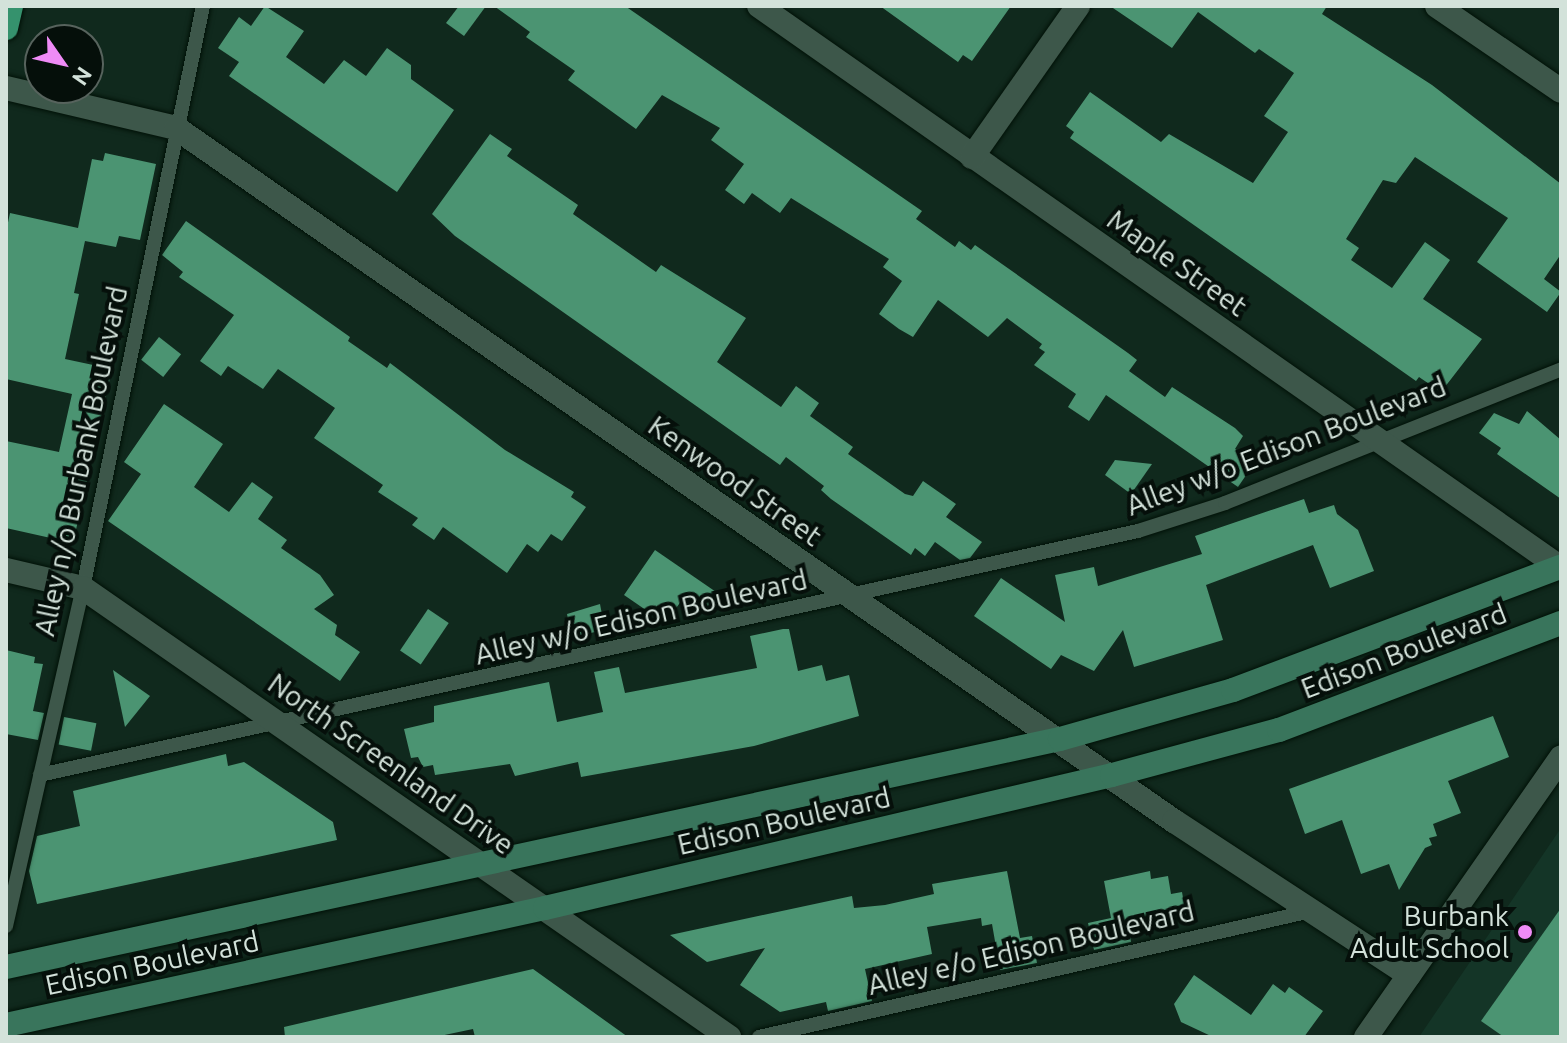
<!DOCTYPE html>
<html>
<head>
<meta charset="utf-8">
<style>
	body { margin:0 }
	#map { position:relative; width:1567px; height:1043px; overflow:hidden; background:#10291d; font-family:Ubuntu,sans-serif }
	div>[style] { position:absolute }
	.built>* { inset:0; background:#143527 }
	.building>* { inset:0; background:#4b9472; transform-origin:0 0 }
	.roads { filter:drop-shadow(0 0 2px #001107) drop-shadow(0 0 2px #001107) }
	.lane>* { height:14px; margin:-7px; padding:0 7px; transform-origin:7px; border-radius:7px; background:#3d574a }
	.street>* { height:24px; margin:-12px; padding:0 12px; transform-origin:12px; border-radius:12px; background:#3d574a }
	.secondary>* { height:24px; margin:-12px; padding:0 12px; transform-origin:12px; border-radius:12px; background:#39755c }
	.primary>* { height:24px; margin:-12px; padding:0 12px; transform-origin:12px; border-radius:12px; background:#35926d }
	.dots>* { width:22px; height:22px; translate:-50% -50%; box-sizing:border-box; border:4px solid #050f0a; border-radius:50% }
	span { translate:-50% -50%; white-space:nowrap; text-align:center; line-height:1.15; -webkit-text-stroke:8px #050f0a; paint-order:stroke }
	.street-label { font-size:28px; color:#d3e2da }
	.poi-label { font-size:28px; color:#d3e2da }
	.right { translate:-100% -50%; text-align:right }
	.frame { position:absolute; inset:0; border:8px solid #d3e2da; pointer-events:none }
	.north { position:absolute; left:24px; top:24px; width:80px; height:80px; box-sizing:border-box; background:#050f0a; border:2px solid #57635d; border-radius:50%; rotate:124deg; font-size:22px; font-weight:700; line-height:32px; text-align:center; color:#d3e2da }
	.north::after { content:''; display:block; margin:auto; width:28px; height:36px; background:#ef8bf6; clip-path:polygon(50% 0,100% 100%,50% 72%,0 100%) }
</style>
</head>
<body>
<div id="map">
	<div class="built">
		<div style="clip-path:polygon(1561px 828px,1561px 1037px,1419px 1037px)"></div>
	</div>
	<div class="building">
		<div style="clip-path:polygon(265px 6px,304px 31px,286px 57px,324px 84px,344px 60px,366px 76px,387px 48px,411px 65px,411px 79px,454px 110px,397px 192px,229px 76px,239px 62px,218px 48px,239px 17px,251px 26px)"></div>
		<div style="clip-path:polygon(459px 6px,486px 6px,464px 36px,446px 23px)"></div>
		<div style="clip-path:polygon(494px 6px,625px 6px,922px 211px,916px 219px,955px 247px,959px 241px,971px 250px,975px 245px,1128px 353px,1137px 360px,1129px 371px,1165px 397px,1172px 387px,1235px 428px,1243px 436px,1235px 449px,1255px 462px,1238px 487px,1106px 395px,1089px 421px,1068px 407px,1076px 394px,1034px 365px,1045px 352px,1039px 348px,1042px 344px,1007px 318px,988px 337px,938px 300px,913px 337px,899px 329px,879px 314px,902px 281px,883px 267px,889px 259px,791px 198px,780px 213px,752px 193px,744px 204px,725px 190px,744px 164px,711px 140px,720px 128px,662px 95px,636px 129px,568px 80px,575px 71px,526px 37px,530px 32px)"></div>
		<div style="clip-path:polygon(880px 6px,1011px 6px,972px 61px,963px 55px,958px 62px)"></div>
		<div style="clip-path:polygon(1110px 6px,1327px 6px,1322px 14px,1432px 85px,1561px 184px,1561px 254px,1544px 279px,1561px 292px,1547px 312px,1477px 262px,1508px 218px,1415px 157px,1396px 183px,1383px 180px,1346px 239px,1359px 248px,1351px 260px,1392px 288px,1425px 242px,1450px 260px,1423px 299px,1482px 339px,1441px 392px,1419px 377px,1416px 381px,1070px 138px,1074px 132px,1066px 126px,1090px 92px,1161px 142px,1169px 134px,1253px 183px,1288px 132px,1264px 116px,1294px 73px,1259px 49px,1255px 53px,1198px 12px,1172px 48px)"></div>
		<div style="clip-path:polygon(490px 134px,512px 149px,507px 156px,578px 205px,573px 214px,656px 272px,661px 265px,746px 318px,717px 362px,781px 407px,796px 386px,819px 403px,810px 416px,853px 447px,848px 454px,905px 494px,913px 496px,923px 481px,956px 504px,946px 517px,982px 542px,970px 558px,960px 560px,935px 542px,925px 556px,915px 548px,911px 555px,831px 499px,821px 490px,824px 486px,786px 457px,780px 465px,455px 236px,432px 214px)"></div>
		<div style="clip-path:polygon(105px 153px,156px 164px,140px 240px,119px 236px,116px 247px,85px 241px,74px 293px,79px 294px,65px 359px,112px 369px,73px 543px,6px 528px,6px 441px,59px 452px,72px 394px,6px 379px,6px 232px,10px 213px,78px 228px,92px 159px,103px 161px)"></div>
		<div style="clip-path:polygon(186px 221px,350px 337px,348px 341px,387px 368px,390px 363px,505px 450px,574px 492px,571px 497px,586px 507px,562px 541px,551px 534px,538px 552px,527px 544px,507px 573px,443px 527px,434px 540px,412px 525px,418px 518px,378px 492px,383px 485px,314px 438px,335px 408px,278px 369px,263px 389px,228px 366px,221px 376px,200px 361px,234px 315px,179px 277px,183px 272px,162px 255px)"></div>
		<div style="left:159px;top:337px;width:28px;height:29px;rotate:38deg"></div>
		<div style="clip-path:polygon(164px 404px,223px 444px,194px 487px,229px 512px,252px 482px,273px 497px,258px 519px,287px 540px,281px 548px,320px 575px,334px 595px,314px 609px,337px 625px,335px 635px,360px 652px,340px 681px,108px 521px,141px 474px,124px 462px)"></div>
		<div style="clip-path:polygon(1527px 411px,1561px 440px,1561px 499px,1497px 454px,1501px 448px,1479px 433px,1494px 413px,1519px 424px)"></div>
		<div style="clip-path:polygon(1115px 460px,1152px 464px,1131px 494px,1105px 475px)"></div>
		<div style="clip-path:polygon(1304px 499px,1309px 513px,1334px 505px,1337px 514px,1358px 530px,1374px 571px,1330px 588px,1313px 545px,1206px 585px,1223px 640px,1134px 667px,1123px 630px,1094px 671px,1061px 655px,1051px 669px,974px 616px,1001px 578px,1065px 622px,1055px 575px,1094px 567px,1098px 586px,1202px 554px,1195px 536px)"></div>
		<div style="clip-path:polygon(655px 550px,719px 594px,706px 613px,684px 597px,674px 611px,664px 604px,656px 617px,624px 595px)"></div>
		<div style="clip-path:polygon(600px 604px,605px 630px,571px 637px,567px 614px)"></div>
		<div style="left:428px;top:609px;width:25px;height:50px;rotate:34deg"></div>
		<div style="clip-path:polygon(783px 629px,789px 629px,798px 671px,822px 665px,826px 681px,849px 675px,859px 716px,754px 746px,581px 777px,578px 762px,515px 776px,510px 764px,435px 775px,433px 765px,423px 767px,418px 757px,411px 758px,404px 729px,434px 722px,434px 706px,549px 682px,557px 722px,603px 712px,594px 672px,619px 667px,625px 693px,757px 668px,750px 636px)"></div>
		<div style="clip-path:polygon(6px 650px,35px 657px,34px 663px,43px 664px,33px 711px,44px 713px,38px 740px,6px 734px)"></div>
		<div style="clip-path:polygon(113px 670px,150px 696px,125px 727px)"></div>
		<div style="clip-path:polygon(1493px 716px,1509px 757px,1448px 781px,1461px 813px,1433px 824px,1437px 836px,1429px 838px,1432px 845px,1425px 848px,1399px 890px,1389px 864px,1361px 874px,1342px 820px,1305px 834px,1289px 789px)"></div>
		<div style="left:64px;top:717px;width:33px;height:28px;rotate:11deg"></div>
		<div style="clip-path:polygon(226px 754px,228px 766px,244px 762px,333px 822px,337px 840px,37px 904px,29px 871px,37px 836px,80px 826px,73px 791px)"></div>
		<div style="clip-path:polygon(1007px 871px,1020px 938px,1032px 936px,1037px 963px,1000px 970px,992px 924px,982px 926px,981px 918px,927px 927px,932px 954px,865px 969px,872px 1001px,828px 1011px,826px 1002px,780px 1012px,740px 985px,765px 948px,707px 962px,670px 935px,852px 896px,854px 908px,885px 905px,934px 894px,932px 884px)"></div>
		<div style="clip-path:polygon(1150px 871px,1151px 879px,1168px 876px,1171px 894px,1182px 892px,1186px 915px,1129px 928px,1131px 942px,1094px 950px,1088px 923px,1111px 918px,1104px 881px)"></div>
		<div style="clip-path:polygon(1561px 908px,1561px 1037px,1504px 1037px,1481px 1021px)"></div>
		<div style="clip-path:polygon(533px 969px,628px 1037px,475px 1037px,473px 1029px,435px 1037px,285px 1037px,284px 1027px)"></div>
		<div style="clip-path:polygon(1194px 975px,1251px 1015px,1273px 984px,1285px 993px,1289px 987px,1323px 1011px,1304px 1037px,1213px 1037px,1181px 1022px,1174px 1004px)"></div>
	</div>
	<div class="roads">
		<div class="lane">
			<div style="left:40px;top:775px;width:1125px;rotate:-12.53deg"></div>
			<div style="left:1138px;top:531px;width:91px;rotate:-17.8deg"></div>
			<div style="left:1225px;top:503px;width:362px;rotate:-21.7deg"></div>
			<div style="left:6px;top:926px;width:347px;rotate:-77.2deg"></div>
			<div style="left:83px;top:588px;width:594px;rotate:-78.35deg"></div>
			<div style="left:759px;top:1037px;width:566px;rotate:-12.86deg"></div>
		</div>
		<div class="street">
			<div style="left:759px;top:6px;width:979px;rotate:35.02deg"></div>
			<div style="left:1437px;top:6px;width:150px;rotate:34.4deg"></div>
			<div style="left:6px;top:88px;width:175px;rotate:13.2deg"></div>
			<div style="left:176px;top:128px;width:1215px;rotate:34.78deg"></div>
			<div style="left:1174px;top:821px;width:281px;rotate:33.2deg"></div>
			<div style="left:972px;top:157px;width:184px;rotate:-54.9deg"></div>
			<div style="left:6px;top:570px;width:79px;rotate:13.2deg"></div>
			<div style="left:83px;top:588px;width:787px;rotate:34.8deg"></div>
			<div style="left:1366px;top:1037px;width:341px;rotate:-55.1deg"></div>
		</div>
		<div class="secondary">
			<div style="left:6px;top:967px;width:1078px;rotate:-12.21deg"></div>
			<div style="left:1060px;top:739px;width:180px;rotate:-15.8deg"></div>
			<div style="left:1233px;top:690px;width:350px;rotate:-20.6deg"></div>
			<div style="left:6px;top:1025px;width:552px;rotate:-12.25deg"></div>
			<div style="left:545px;top:908px;width:582px;rotate:-13.2deg"></div>
			<div style="left:1112px;top:775px;width:173px;rotate:-15.1deg"></div>
			<div style="left:1279px;top:730px;width:302px;rotate:-20.8deg"></div>
		</div>
		<div class="primary">
			<div style="left:6px;top:28px;width:23px;rotate:-77deg"></div>
		</div>
	</div>
	<div class="dots">
		<div style="left:1525px;top:932px;background:#ef8bf6"></div>
	</div>
	<div class="street-label">
		<span style="left:1177px;top:263px;rotate:35deg">Maple Street</span>
		<span style="left:1286px;top:446px;rotate:-21deg">Alley w/o Edison Boulevard</span>
		<span style="left:81px;top:461px;rotate:-78deg">Alley n/o Burbank Boulevard</span>
		<span style="left:735px;top:481px;rotate:35deg">Kenwood Street</span>
		<span style="left:641px;top:617px;rotate:-13deg">Alley w/o Edison Boulevard</span>
		<span style="left:1404px;top:651px;rotate:-21deg">Edison Boulevard</span>
		<span style="left:391px;top:764px;rotate:35deg">North Screenland Drive</span>
		<span style="left:784px;top:821px;rotate:-13deg">Edison Boulevard</span>
		<span style="left:1031px;top:948px;rotate:-13deg">Alley e/o Edison Boulevard</span>
		<span style="left:152px;top:963px;rotate:-12deg">Edison Boulevard</span>
	</div>
	<div class="poi-label">
		<span class="right" style="left:1509px;top:932px">Burbank<br>Adult School</span>
	</div>
	<div class="frame"></div>
	<div class="north">N</div>
</div>
</body>
</html>
